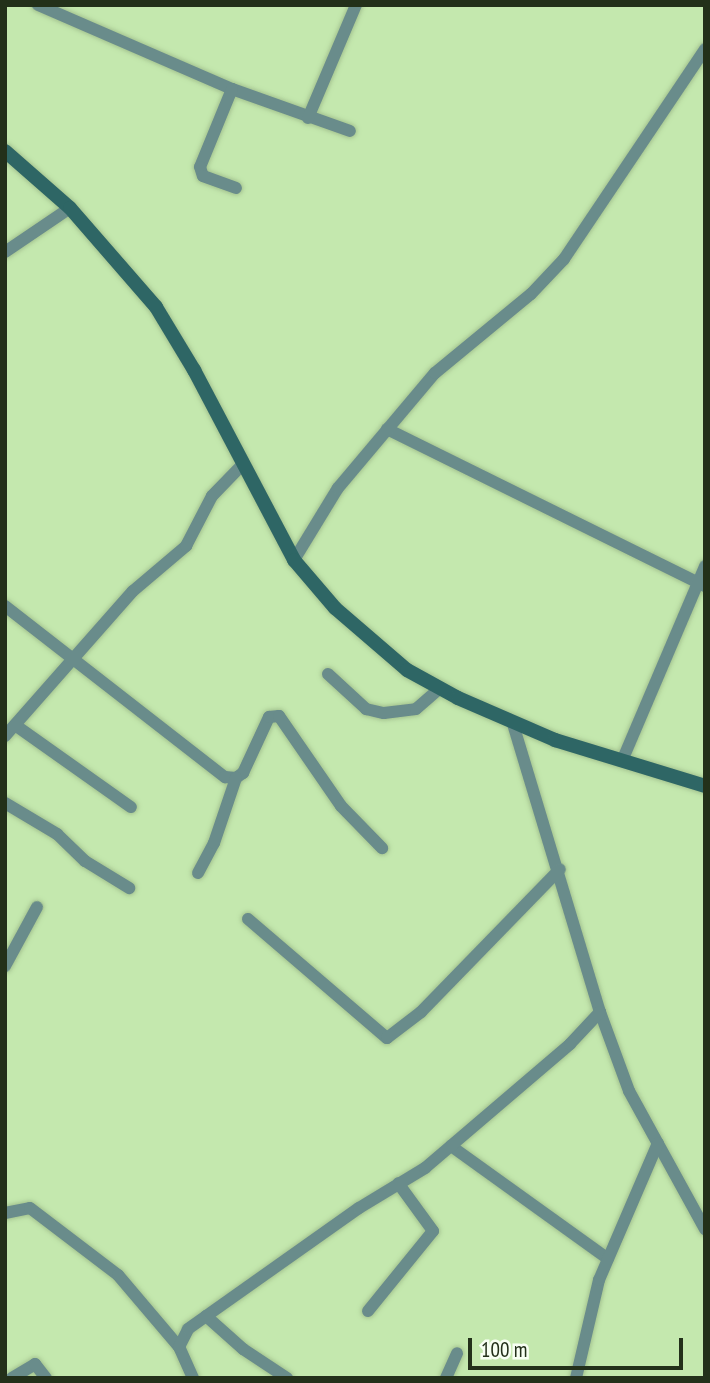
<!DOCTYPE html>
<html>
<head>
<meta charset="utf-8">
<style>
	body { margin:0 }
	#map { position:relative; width:710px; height:1383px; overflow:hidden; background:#c4e8ae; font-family:"PT Sans Narrow",sans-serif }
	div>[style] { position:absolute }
	.roads { filter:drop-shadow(0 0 2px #a4c390) drop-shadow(0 0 2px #a4c390) }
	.street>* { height:12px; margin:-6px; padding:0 6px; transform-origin:6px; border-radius:6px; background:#698c8b }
	.secondary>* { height:14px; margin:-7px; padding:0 7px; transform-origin:7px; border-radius:7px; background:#2e6665 }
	span { translate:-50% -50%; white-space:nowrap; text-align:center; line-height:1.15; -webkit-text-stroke:6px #f7fff3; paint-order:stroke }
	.frame { position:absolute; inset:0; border:7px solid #23301a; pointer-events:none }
	.scale { position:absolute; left:468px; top:1338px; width:215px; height:32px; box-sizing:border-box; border:4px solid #23301a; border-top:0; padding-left:9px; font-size:21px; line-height:24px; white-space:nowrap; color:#23301a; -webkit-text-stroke:5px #f7fff3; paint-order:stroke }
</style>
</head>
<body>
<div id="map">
	<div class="roads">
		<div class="street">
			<div style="left:38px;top:5px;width:211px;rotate:23.4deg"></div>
			<div style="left:232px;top:89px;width:125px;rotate:19.6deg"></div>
			<div style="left:232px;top:89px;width:84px;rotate:112.3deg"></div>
			<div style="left:200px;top:167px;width:9px;rotate:72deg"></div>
			<div style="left:203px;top:176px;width:35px;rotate:20deg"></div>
			<div style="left:308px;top:118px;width:123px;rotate:-67deg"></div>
			<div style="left:5px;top:252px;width:78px;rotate:-34.1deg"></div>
			<div style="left:387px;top:429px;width:355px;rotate:26.3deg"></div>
			<div style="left:294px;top:560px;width:84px;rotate:-58.6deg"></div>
			<div style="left:338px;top:488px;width:150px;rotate:-49.9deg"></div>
			<div style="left:435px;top:373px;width:124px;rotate:-39.5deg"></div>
			<div style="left:531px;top:294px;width:48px;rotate:-46.7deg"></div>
			<div style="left:564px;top:259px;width:253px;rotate:-56.1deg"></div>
			<div style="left:5px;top:606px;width:279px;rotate:37.9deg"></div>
			<div style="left:225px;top:777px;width:11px;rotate:5deg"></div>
			<div style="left:236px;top:778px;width:9px;rotate:-36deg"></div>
			<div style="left:243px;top:773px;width:62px;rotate:-65.1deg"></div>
			<div style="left:269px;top:717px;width:10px;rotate:-6deg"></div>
			<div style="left:279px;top:716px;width:109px;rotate:55.4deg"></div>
			<div style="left:341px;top:806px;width:59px;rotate:45.7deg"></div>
			<div style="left:328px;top:674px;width:52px;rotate:42.6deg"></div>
			<div style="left:366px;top:709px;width:18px;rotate:13deg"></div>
			<div style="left:384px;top:713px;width:32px;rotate:-7deg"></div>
			<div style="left:416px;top:709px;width:32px;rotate:-41deg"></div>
			<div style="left:513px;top:724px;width:301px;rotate:73.2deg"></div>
			<div style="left:600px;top:1012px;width:84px;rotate:69.8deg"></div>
			<div style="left:629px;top:1091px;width:158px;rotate:61.2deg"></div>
			<div style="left:15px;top:725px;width:142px;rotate:35.3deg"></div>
			<div style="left:5px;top:736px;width:193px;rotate:-48.6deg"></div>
			<div style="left:133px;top:591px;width:70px;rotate:-40.3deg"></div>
			<div style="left:186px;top:546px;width:56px;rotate:-62.5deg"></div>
			<div style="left:212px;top:496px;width:43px;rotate:-45.9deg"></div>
			<div style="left:622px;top:761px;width:212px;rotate:-66.9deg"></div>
			<div style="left:5px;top:803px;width:61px;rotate:30.8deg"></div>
			<div style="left:57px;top:834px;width:39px;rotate:44deg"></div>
			<div style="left:85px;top:861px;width:52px;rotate:31.5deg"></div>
			<div style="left:198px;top:873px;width:34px;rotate:-62deg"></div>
			<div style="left:214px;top:843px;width:69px;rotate:-71.3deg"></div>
			<div style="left:248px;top:919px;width:183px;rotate:40.6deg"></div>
			<div style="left:387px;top:1038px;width:43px;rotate:-37.4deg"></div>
			<div style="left:421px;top:1012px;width:199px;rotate:-45.8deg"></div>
			<div style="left:5px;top:966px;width:67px;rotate:-61.5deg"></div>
			<div style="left:451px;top:1146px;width:193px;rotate:35.7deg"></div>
			<div style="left:5px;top:1213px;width:25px;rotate:-11deg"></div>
			<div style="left:30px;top:1208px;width:111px;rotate:37.3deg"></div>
			<div style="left:118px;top:1275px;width:94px;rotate:49.7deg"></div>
			<div style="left:368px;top:1311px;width:103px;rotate:-50.9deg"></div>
			<div style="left:433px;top:1231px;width:59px;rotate:-126.1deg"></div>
			<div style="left:206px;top:1316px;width:50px;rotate:41.7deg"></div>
			<div style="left:243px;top:1349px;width:53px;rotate:33.4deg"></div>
			<div style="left:12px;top:1378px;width:27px;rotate:-31deg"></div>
			<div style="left:35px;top:1364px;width:18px;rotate:52deg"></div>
			<div style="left:193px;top:1378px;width:34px;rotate:-114deg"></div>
			<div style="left:179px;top:1347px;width:20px;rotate:-63deg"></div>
			<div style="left:188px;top:1329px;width:209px;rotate:-35.3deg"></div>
			<div style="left:359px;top:1208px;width:77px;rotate:-31.2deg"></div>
			<div style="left:425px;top:1168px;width:191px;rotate:-40.5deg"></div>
			<div style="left:570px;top:1044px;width:44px;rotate:-46.8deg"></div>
			<div style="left:446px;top:1378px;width:27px;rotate:-66deg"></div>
			<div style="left:576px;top:1378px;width:101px;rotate:-76.8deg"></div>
			<div style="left:599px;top:1280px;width:149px;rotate:-66.7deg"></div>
		</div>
		<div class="secondary">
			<div style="left:5px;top:151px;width:86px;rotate:41.2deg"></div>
			<div style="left:70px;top:208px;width:131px;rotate:49deg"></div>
			<div style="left:156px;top:307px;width:74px;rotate:58.9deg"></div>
			<div style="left:194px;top:370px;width:215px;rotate:62.2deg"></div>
			<div style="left:294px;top:560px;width:63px;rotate:49.5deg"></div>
			<div style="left:335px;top:608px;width:95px;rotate:40.7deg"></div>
			<div style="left:407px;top:670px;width:58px;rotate:28.8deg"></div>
			<div style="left:458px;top:698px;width:106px;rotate:23.4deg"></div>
			<div style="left:555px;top:740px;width:157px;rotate:17deg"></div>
		</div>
	</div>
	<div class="frame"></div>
	<div class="scale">100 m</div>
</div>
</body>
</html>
